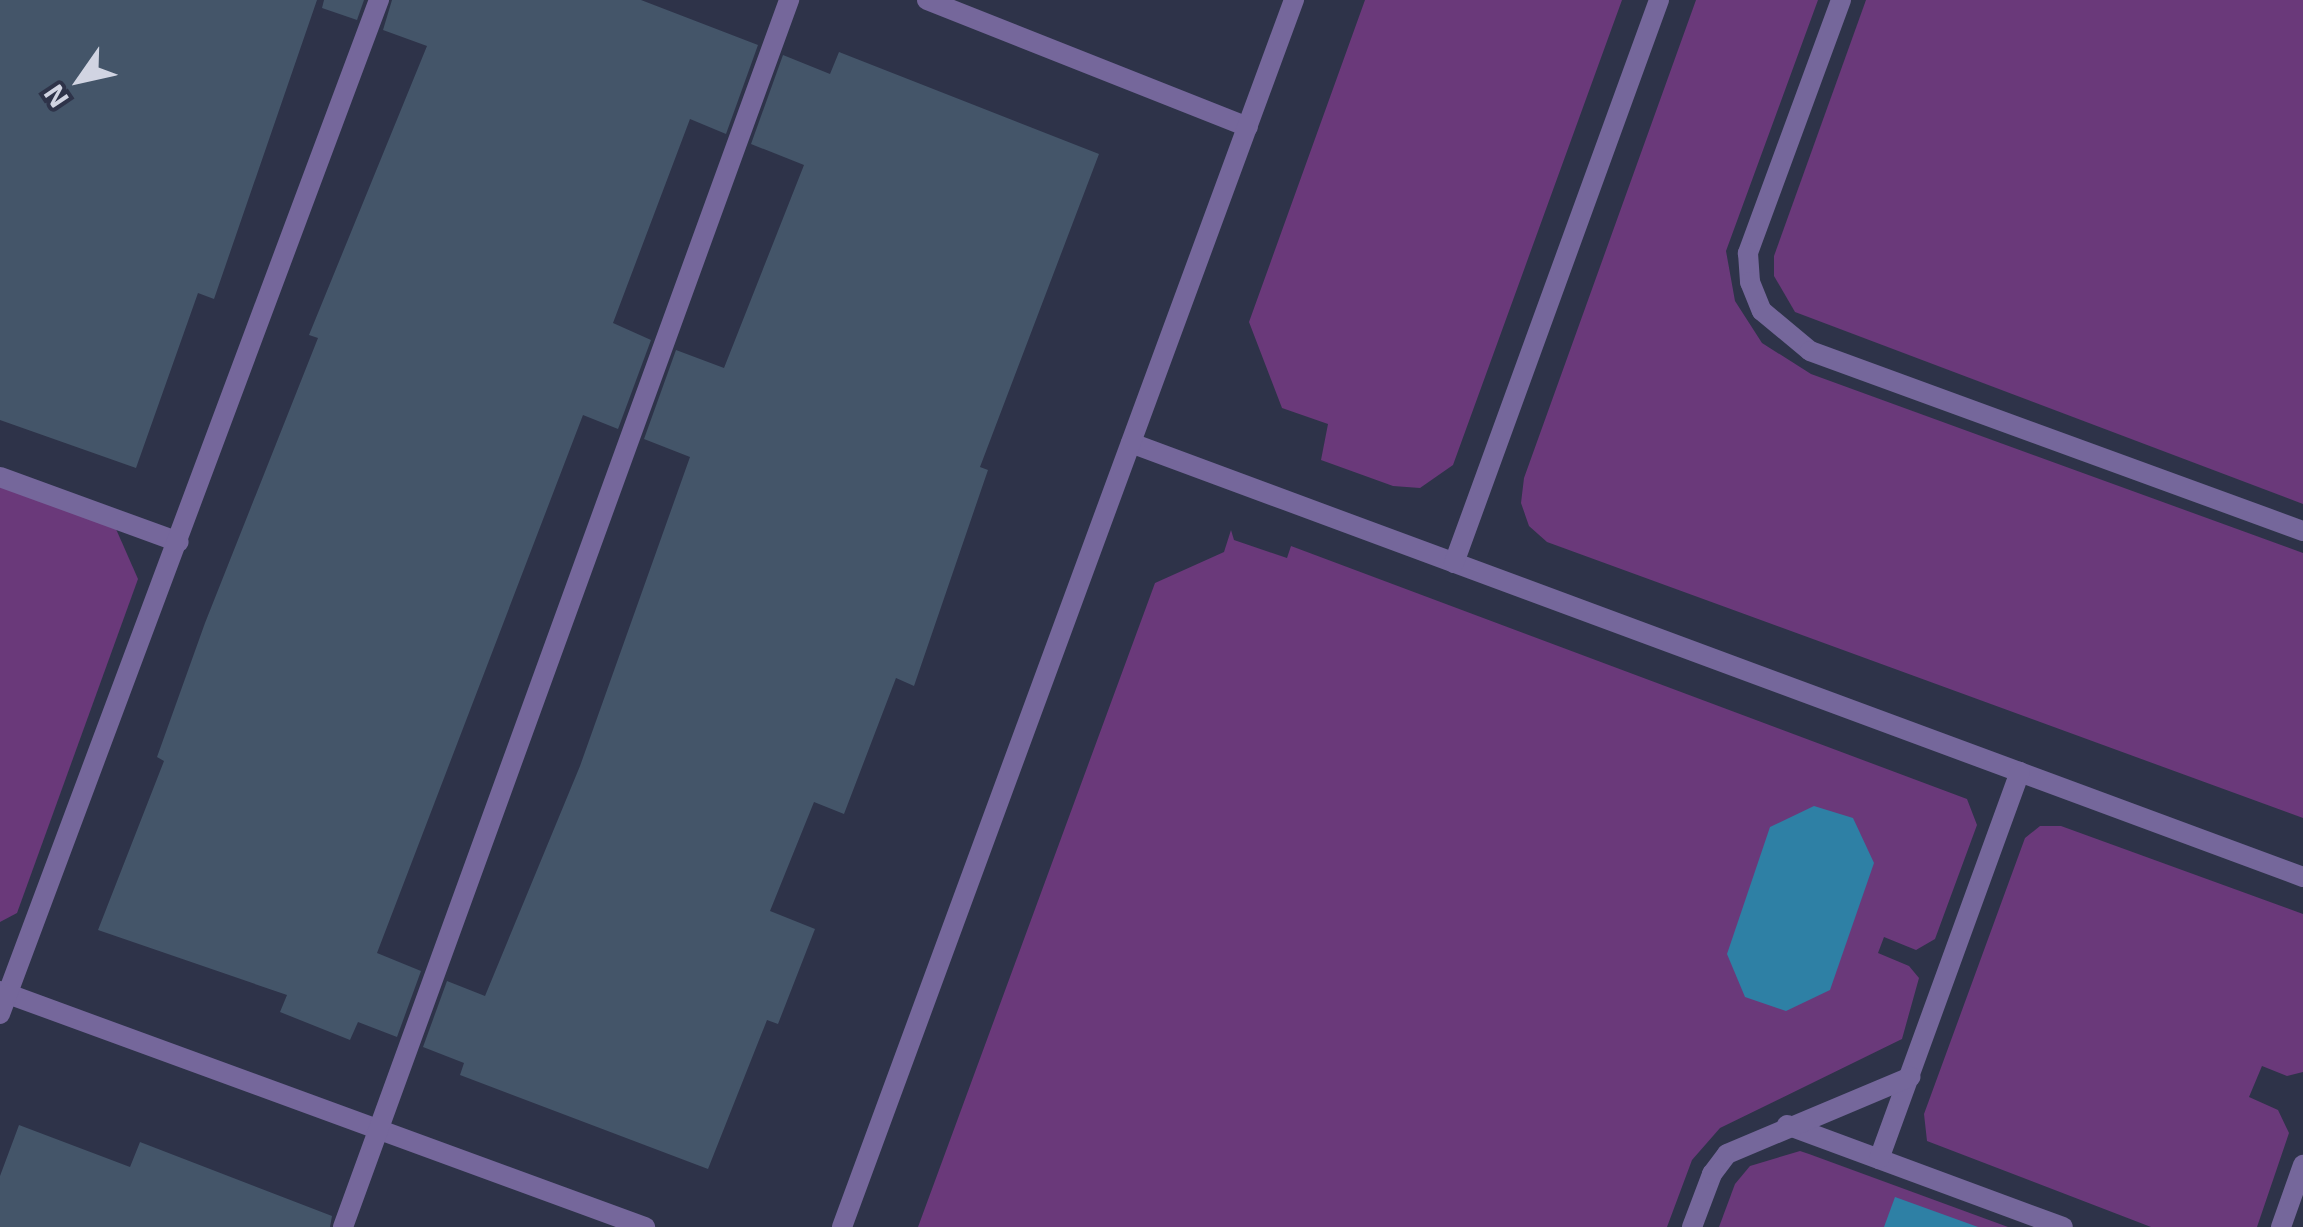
<!DOCTYPE html>
<html>
<head>
<meta charset="utf-8">
<style>
	body { margin:0 }
	#map { position:relative; width:2303px; height:1227px; overflow:hidden; background:#2e3349; font-family:"Exo 2",sans-serif }
	div>[style] { position:absolute }
	.green>* { inset:0; background:#6a397a }
	.water>* { inset:0; background:#2e80a5 }
	.building>* { inset:0; background:#445569 }
	.service>* { height:20px; margin:-10px; padding:0 10px; transform-origin:10px; border-radius:10px; background:#75679b }
	.minor>* { height:20px; margin:-10px; padding:0 10px; transform-origin:10px; border-radius:10px; background:#75679b }
	.tertiary>* { height:20px; margin:-10px; padding:0 10px; transform-origin:10px; border-radius:10px; background:#75679b }
	span { translate:-50% -50%; white-space:nowrap; text-align:center; line-height:1.15; -webkit-text-stroke:9px #2e3349; paint-order:stroke }
	.north { position:absolute; left:30px; top:30px; width:100px; height:100px; -webkit-text-stroke:8px #2e3349; paint-order:stroke; rotate:236deg; font-size:28px; font-weight:700; line-height:40px; text-align:center; color:#d1d4e2 }
	.north::after { content:''; display:block; margin:auto; width:35px; height:45px; background:#d1d4e2; clip-path:polygon(50% 0,100% 100%,50% 72%,0 100%) }
</style>
</head>
<body>
<div id="map">
	<div class="green">
		<div style="clip-path:polygon(1365px 0,1622px 0,1453px 465px,1420px 488px,1393px 486px,1321px 460px,1328px 424px,1282px 408px,1249px 322px)"></div>
		<div style="clip-path:polygon(1696px 0,1818px 0,1726px 251px,1735px 301px,1762px 343px,1811px 374px,2303px 553px,2303px 818px,1547px 542px,1529px 526px,1521px 503px,1524px 478px)"></div>
		<div style="clip-path:polygon(1866px 0,2303px 0,2303px 504px,1795px 312px,1774px 276px,1774px 256px)"></div>
		<div style="clip-path:polygon(0 486px,116px 529px,138px 579px,17px 913px,0 922px)"></div>
		<div style="clip-path:polygon(1231px 530px,1234px 540px,1287px 558px,1291px 546px,1967px 799px,1977px 825px,1935px 939px,1916px 950px,1884px 937px,1878px 953px,1909px 966px,1919px 978px,1902px 1039px,1720px 1128px,1692px 1160px,1667px 1227px,918px 1227px,1155px 583px,1224px 552px)"></div>
		<div style="clip-path:polygon(2040px 826px,2061px 826px,2303px 914px,2303px 1072px,2287px 1076px,2262px 1066px,2249px 1097px,2278px 1110px,2289px 1133px,2257px 1227px,2151px 1227px,1927px 1141px,1924px 1114px,2025px 838px)"></div>
		<div style="clip-path:polygon(1800px 1151px,1809px 1154px,2008px 1227px,1719px 1227px,1735px 1184px,1750px 1166px)"></div>
	</div>
	<div class="water">
		<div style="clip-path:polygon(1814px 806px,1853px 818px,1874px 863px,1830px 990px,1786px 1011px,1745px 997px,1727px 954px,1770px 827px)"></div>
		<div style="clip-path:polygon(1895px 1197px,1978px 1227px,1884px 1227px)"></div>
	</div>
	<div class="building">
		<div style="clip-path:polygon(0 0,317px 0,214px 299px,198px 293px,136px 468px,0 420px)"></div>
		<div style="clip-path:polygon(324px 0,364px 0,357px 20px,322px 8px)"></div>
		<div style="clip-path:polygon(392px 0,641px 0,758px 45px,726px 134px,690px 119px,613px 323px,651px 340px,618px 429px,583px 415px,377px 953px,421px 971px,397px 1037px,358px 1022px,350px 1040px,280px 1012px,287px 995px,98px 930px,164px 761px,157px 757px,205px 623px,318px 338px,309px 335px,427px 46px,383px 30px)"></div>
		<div style="clip-path:polygon(839px 52px,1099px 154px,980px 467px,988px 470px,914px 686px,896px 678px,844px 814px,814px 802px,770px 911px,815px 929px,778px 1024px,767px 1020px,708px 1169px,460px 1075px,464px 1063px,423px 1047px,447px 981px,485px 996px,580px 766px,690px 457px,644px 439px,676px 350px,724px 368px,804px 165px,751px 144px,783px 55px,830px 74px)"></div>
		<div style="clip-path:polygon(19px 1125px,130px 1167px,140px 1142px,332px 1216px,330px 1227px,0 1227px,0 1176px)"></div>
	</div>
	<div class="service">
		<div style="left:1841px;top:0;width:270px;rotate:110.2deg"></div>
		<div style="left:1748px;top:253px;width:29px;rotate:86deg"></div>
		<div style="left:1750px;top:282px;width:31px;rotate:68deg"></div>
		<div style="left:1762px;top:311px;width:62px;rotate:39.8deg"></div>
		<div style="left:1810px;top:351px;width:525px;rotate:20.06deg"></div>
		<div style="left:1131px;top:443px;width:1250px;rotate:20.32deg"></div>
		<div style="left:1454px;top:563px;width:599px;rotate:-69.99deg"></div>
		<div style="left:1787px;top:1125px;width:294px;rotate:20.3deg"></div>
		<div style="left:1879px;top:1159px;width:412px;rotate:-70deg"></div>
		<div style="left:1692px;top:1227px;width:57px;rotate:-69.3deg"></div>
		<div style="left:1712px;top:1174px;width:25px;rotate:-53deg"></div>
		<div style="left:1727px;top:1154px;width:199px;rotate:-22.8deg"></div>
		<div style="left:2281px;top:1227px;width:66px;rotate:-70.5deg"></div>
	</div>
	<div class="minor">
		<div style="left:927px;top:0;width:345px;rotate:21.6deg"></div>
		<div style="left:0;top:477px;width:190px;rotate:20deg"></div>
		<div style="left:0;top:991px;width:687px;rotate:20.1deg"></div>
		<div style="left:0;top:1014px;width:1083px;rotate:-69.51deg"></div>
		<div style="left:343px;top:1227px;width:1306px;rotate:-70.02deg"></div>
	</div>
	<div class="tertiary">
		<div style="left:842px;top:1227px;width:1308px;rotate:-69.78deg"></div>
	</div>
	<div class="north">N</div>
</div>
</body>
</html>
